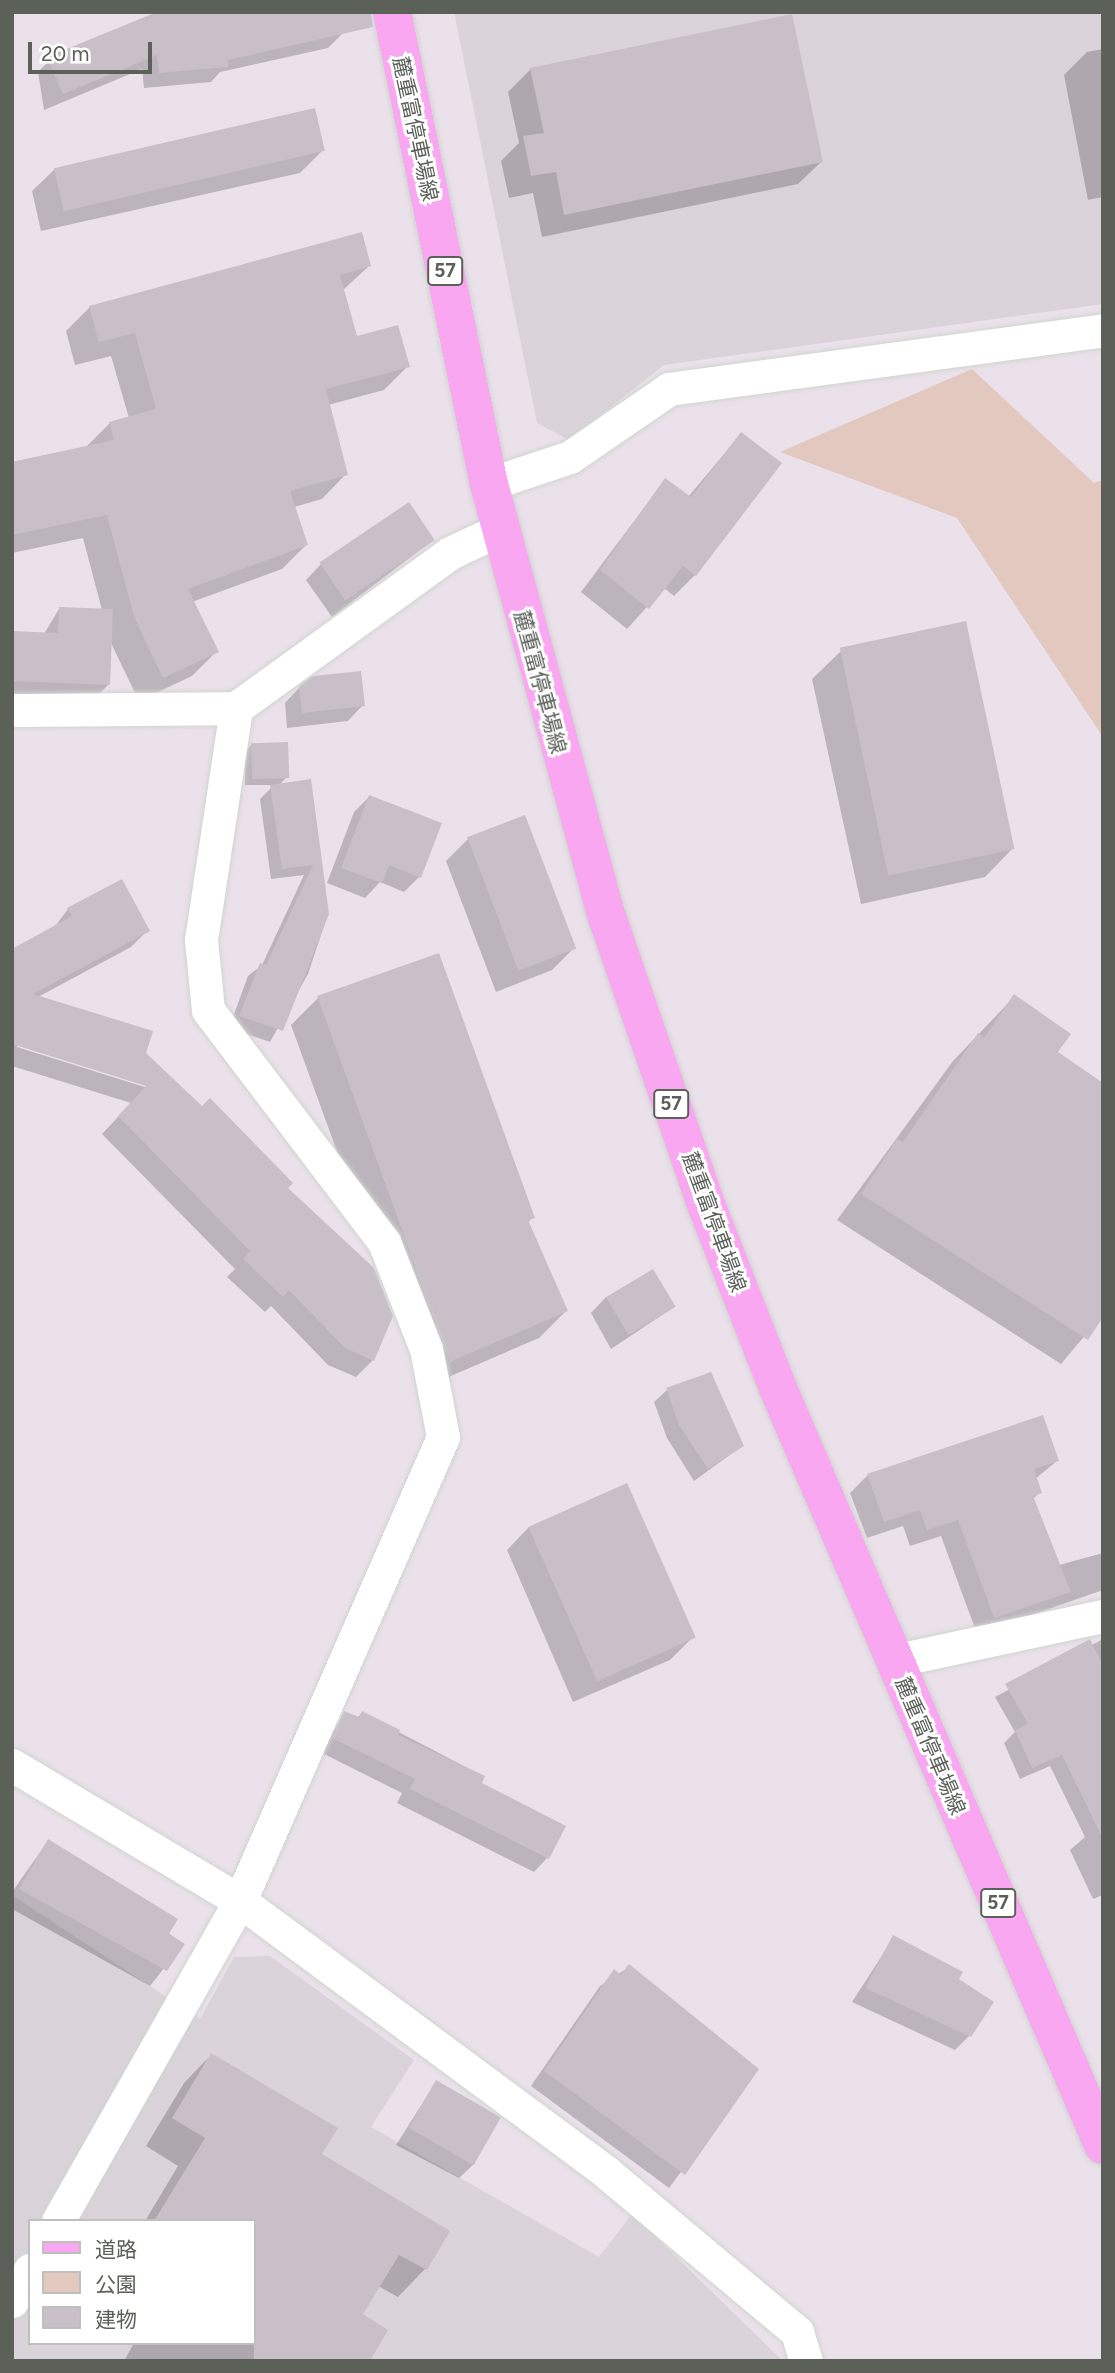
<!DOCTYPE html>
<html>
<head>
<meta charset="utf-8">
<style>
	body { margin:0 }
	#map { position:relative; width:1115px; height:2373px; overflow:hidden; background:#ebe1eb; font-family:Figtree,"Noto Sans JP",sans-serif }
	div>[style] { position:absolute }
	.industrial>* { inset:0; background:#dad3da }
	.green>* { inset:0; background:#e2c8be }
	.shadow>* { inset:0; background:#0003 }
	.building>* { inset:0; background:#c8bfc9; transform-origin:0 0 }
	.roads { filter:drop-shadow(0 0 2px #cfd5ce) drop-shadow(0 0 2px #cfd5ce) }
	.street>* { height:33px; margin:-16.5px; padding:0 16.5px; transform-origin:16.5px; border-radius:16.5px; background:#fff }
	.primary>* { height:38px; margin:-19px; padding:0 19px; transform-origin:19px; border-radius:19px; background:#faa7f1 }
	span { translate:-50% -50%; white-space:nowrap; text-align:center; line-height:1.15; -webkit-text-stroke:6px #fff; paint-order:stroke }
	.shield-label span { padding:2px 5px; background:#fff; border:2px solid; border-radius:5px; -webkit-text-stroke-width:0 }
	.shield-label { font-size:19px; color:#5b6159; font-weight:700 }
	.street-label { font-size:21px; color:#5b6159 }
	.frame { position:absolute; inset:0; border:14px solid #5b6159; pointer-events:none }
	.legend { position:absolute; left:28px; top:2219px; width:228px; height:126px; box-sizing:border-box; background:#fff; border:2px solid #bdc0bd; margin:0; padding:9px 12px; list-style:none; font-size:21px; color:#5b6159 }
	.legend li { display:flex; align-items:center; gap:14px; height:35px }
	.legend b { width:35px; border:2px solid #bdc0bd }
	.scale { position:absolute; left:28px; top:42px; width:124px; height:32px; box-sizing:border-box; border:4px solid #5b6159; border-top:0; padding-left:9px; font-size:21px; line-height:24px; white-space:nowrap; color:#5b6159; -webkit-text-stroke:5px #fff; paint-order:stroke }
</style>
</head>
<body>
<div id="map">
	<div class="industrial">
		<div style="clip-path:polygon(454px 12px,1103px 12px,1103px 304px,664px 365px,569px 440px,537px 423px)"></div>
		<div style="clip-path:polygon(evenodd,12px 1895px,200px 2019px,234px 1957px,270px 1956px,414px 2060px,371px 2127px,599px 2257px,632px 2214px,783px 2361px,12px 2361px,12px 1895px,30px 2221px,254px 2221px,254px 2343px,30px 2343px,30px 2221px)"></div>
	</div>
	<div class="green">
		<div style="clip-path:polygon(972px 369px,1094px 483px,1103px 480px,1103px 737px,957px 518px,780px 452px)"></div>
	</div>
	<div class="shadow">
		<div style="clip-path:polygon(192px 12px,339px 12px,344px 32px,328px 48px,220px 72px,211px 82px,144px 88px,142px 69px,44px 110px,38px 72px,54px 56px,152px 16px)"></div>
		<div style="clip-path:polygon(1103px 49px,1103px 197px,1088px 200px,1064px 75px,1087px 52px)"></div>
		<div style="clip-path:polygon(531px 69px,821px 162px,798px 184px,542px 237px,533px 193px,509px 198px,501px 161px,519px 143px,508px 92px)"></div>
		<div style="clip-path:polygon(323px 150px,300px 173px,41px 231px,32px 191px,55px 169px)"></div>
		<div style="clip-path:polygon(369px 266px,342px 291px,355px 338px,408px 366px,384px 390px,328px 405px,346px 474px,322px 499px,294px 507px,306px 545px,282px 569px,192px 602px,216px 652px,192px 676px,139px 701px,110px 641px,108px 685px,93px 700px,12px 697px,12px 633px,44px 634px,59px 609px,102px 610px,83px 538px,12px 553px,12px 462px,86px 447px,110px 423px,129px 418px,111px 356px,75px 365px,66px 331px,90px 307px)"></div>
		<div style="clip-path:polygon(741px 434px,695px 575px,674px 596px,664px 588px,627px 629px,581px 592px,665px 480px,688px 497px)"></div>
		<div style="clip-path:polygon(433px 540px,332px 617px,306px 580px,321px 564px)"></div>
		<div style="clip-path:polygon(841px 651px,1013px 848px,985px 877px,861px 904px,812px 679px)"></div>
		<div style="clip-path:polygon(300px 687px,363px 705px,348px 721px,287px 728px,285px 703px)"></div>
		<div style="clip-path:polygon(252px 744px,287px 777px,278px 786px,309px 781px,328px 914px,308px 974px,270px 1042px,229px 1028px,248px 976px,262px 965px,304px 875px,271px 879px,260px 799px,274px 785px,245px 785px,245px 752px)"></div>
		<div style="clip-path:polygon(369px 797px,419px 877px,404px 892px,380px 882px,365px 898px,327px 883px,354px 812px)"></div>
		<div style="clip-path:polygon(468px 839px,575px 947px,552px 970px,496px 992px,446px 861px)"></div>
		<div style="clip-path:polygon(evenodd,68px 909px,148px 930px,131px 947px,38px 997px,144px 1054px,286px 1188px,373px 1360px,356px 1377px,328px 1365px,271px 1306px,265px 1312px,227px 1277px,235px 1269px,102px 1134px,131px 1103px,12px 1066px,12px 951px,53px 929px,68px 909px,18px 1043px,143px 1083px,148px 1088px,17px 1047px,18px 1043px)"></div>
		<div style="clip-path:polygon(1014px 997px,1056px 1053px,1103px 1314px,1061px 1364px,837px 1220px,953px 1061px)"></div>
		<div style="clip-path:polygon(318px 998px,533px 1217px,527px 1223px,566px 1311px,539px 1338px,423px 1388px,291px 1025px)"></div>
		<div style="clip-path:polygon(606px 1297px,674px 1307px,611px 1349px,591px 1313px)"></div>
		<div style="clip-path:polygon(710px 1375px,742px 1446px,694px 1481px,667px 1438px,654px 1402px,667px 1390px)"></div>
		<div style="clip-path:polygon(1042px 1417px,1057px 1461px,1035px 1479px,1040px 1492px,1033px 1499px,1059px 1565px,1103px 1553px,1103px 1590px,977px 1634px,941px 1536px,910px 1546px,903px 1526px,867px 1538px,850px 1493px,867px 1476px)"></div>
		<div style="clip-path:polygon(529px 1527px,693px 1637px,670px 1660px,573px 1702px,507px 1550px)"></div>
		<div style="clip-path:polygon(1103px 1639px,1103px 1895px,1093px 1899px,1070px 1850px,1085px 1837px,1050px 1766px,1020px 1779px,1004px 1743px,1015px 1732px,995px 1697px)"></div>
		<div style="clip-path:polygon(345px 1713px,357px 1718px,362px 1713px,483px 1776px,480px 1783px,547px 1858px,534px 1872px,397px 1803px,402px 1793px,320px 1752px)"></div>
		<div style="clip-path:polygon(48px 1841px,183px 1944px,150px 1986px,12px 1909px,12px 1892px)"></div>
		<div style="clip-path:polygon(894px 1937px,957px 1980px,969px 2036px,955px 2050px,852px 2002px)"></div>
		<div style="clip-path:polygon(629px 1967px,757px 2069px,669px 2188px,531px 2086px,600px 1986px)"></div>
		<div style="clip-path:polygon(211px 2055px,320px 2155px,448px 2231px,425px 2269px,398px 2297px,378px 2286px,361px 2315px,368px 2361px,124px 2361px,134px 2343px,254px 2343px,254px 2221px,145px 2221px,178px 2166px,146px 2146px,184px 2083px)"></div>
		<div style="clip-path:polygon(436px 2082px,475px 2163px,459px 2178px,396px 2145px)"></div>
	</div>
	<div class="building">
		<div style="clip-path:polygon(371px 12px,373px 27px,228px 60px,228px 67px,159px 73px,157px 55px,63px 94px,47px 57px,152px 14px)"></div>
		<div style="clip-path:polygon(792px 14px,823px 162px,564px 215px,556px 172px,531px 176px,523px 136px,544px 133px,530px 68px)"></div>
		<div style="left:315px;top:108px;width:44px;height:268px;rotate:77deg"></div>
		<div style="clip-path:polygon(362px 232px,371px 266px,340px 275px,357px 336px,398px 325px,410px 367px,326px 389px,348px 475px,290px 491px,308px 545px,188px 589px,219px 652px,163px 678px,134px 617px,107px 515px,12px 535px,12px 462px,114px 440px,109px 422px,156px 409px,135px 333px,99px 342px,89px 306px)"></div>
		<div style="clip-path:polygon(741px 432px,782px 463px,696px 576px,683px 566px,649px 609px,600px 570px,665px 478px,691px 497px)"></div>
		<div style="left:409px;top:502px;width:46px;height:108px;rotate:56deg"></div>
		<div style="clip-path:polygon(59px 607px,113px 609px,110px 685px,12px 681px,12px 631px,58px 633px)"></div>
		<div style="left:966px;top:621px;width:233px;height:129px;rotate:78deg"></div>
		<div style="clip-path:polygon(361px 671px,365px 706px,302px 713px,299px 686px,313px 676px)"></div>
		<div style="left:288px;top:742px;width:36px;height:37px;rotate:88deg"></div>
		<div style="clip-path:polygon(311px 779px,329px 914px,283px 1031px,239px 1016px,260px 963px,266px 965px,313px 865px,282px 869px,270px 785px)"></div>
		<div style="clip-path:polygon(369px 795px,442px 823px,421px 878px,389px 865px,382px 883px,341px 868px)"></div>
		<div style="left:525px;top:815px;width:143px;height:62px;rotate:69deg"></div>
		<div style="clip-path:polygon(122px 879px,150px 931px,33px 994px,153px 1031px,146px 1053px,202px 1106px,210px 1098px,293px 1183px,288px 1188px,374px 1268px,393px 1316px,374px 1361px,345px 1348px,289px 1290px,283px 1297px,243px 1259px,250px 1251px,118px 1116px,146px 1086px,12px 1044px,12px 949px,72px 916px,67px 908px)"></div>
		<div style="clip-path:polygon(439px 953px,535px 1218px,528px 1220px,568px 1311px,450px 1362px,317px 996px)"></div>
		<div style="clip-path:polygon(1014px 994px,1071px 1034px,1058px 1052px,1103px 1083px,1103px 1317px,1088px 1340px,861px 1194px,897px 1139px,903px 1142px,978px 1033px,984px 1038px)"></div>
		<div style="left:653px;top:1269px;width:44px;height:55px;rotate:59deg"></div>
		<div style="clip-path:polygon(711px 1372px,744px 1446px,708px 1469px,679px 1425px,666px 1388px)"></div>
		<div style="clip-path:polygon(1043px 1415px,1059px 1461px,1034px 1469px,1042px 1493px,1033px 1496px,1071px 1592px,994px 1618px,958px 1520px,927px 1530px,920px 1510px,884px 1522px,867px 1474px)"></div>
		<div style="left:627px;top:1483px;width:169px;height:108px;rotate:66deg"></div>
		<div style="clip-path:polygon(1090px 1639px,1103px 1666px,1103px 1839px,1062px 1755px,1032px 1768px,1015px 1730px,1028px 1724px,1005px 1684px)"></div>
		<div style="clip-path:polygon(344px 1711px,359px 1717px,362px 1711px,400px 1730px,398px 1735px,485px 1776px,482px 1783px,566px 1826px,549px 1859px,410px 1789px,415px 1779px,332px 1738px)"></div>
		<div style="clip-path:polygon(48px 1839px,178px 1919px,169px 1934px,185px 1944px,167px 1971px,19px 1889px)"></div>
		<div style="clip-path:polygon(893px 1935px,963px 1972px,959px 1979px,994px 2002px,971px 2037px,865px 1988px)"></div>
		<div style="clip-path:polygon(629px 1964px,759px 2069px,685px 2175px,544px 2071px,614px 1969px,621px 1975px)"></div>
		<div style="clip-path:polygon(211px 2053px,338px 2128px,322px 2154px,450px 2231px,427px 2270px,399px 2255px,363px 2314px,388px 2330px,370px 2361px,254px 2361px,254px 2221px,154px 2221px,205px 2138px,172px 2118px)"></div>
		<div style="left:436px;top:2080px;width:75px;height:55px;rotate:30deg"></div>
	</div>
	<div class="roads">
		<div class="street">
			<div style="left:489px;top:484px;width:85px;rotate:-18.4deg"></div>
			<div style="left:570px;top:457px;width:120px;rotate:-34.5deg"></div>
			<div style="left:669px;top:389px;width:438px;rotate:-7.7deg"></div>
			<div style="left:12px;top:710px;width:224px;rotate:-0.5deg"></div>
			<div style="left:236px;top:708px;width:264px;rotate:-35.9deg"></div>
			<div style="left:450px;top:553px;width:56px;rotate:-25.2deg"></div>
			<div style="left:893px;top:1661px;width:215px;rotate:-12.1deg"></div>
			<div style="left:12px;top:1765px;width:265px;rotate:30.8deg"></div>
			<div style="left:240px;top:1901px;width:457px;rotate:36.5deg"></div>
			<div style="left:607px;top:2173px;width:248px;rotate:39.9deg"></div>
			<div style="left:797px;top:2332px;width:30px;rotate:73deg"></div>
			<div style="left:58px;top:2221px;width:368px;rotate:-60.4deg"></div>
			<div style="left:240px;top:1901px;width:506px;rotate:-66.37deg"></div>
			<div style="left:443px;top:1437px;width:90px;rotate:-100.9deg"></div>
			<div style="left:426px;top:1349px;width:115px;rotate:-111.4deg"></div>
			<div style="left:384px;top:1242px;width:291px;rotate:-127.2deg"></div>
			<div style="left:208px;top:1010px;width:70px;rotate:-95.7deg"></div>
			<div style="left:201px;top:940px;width:235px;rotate:-81.4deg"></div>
			<div style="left:12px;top:2301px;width:36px;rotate:-60deg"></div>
		</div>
		<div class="primary">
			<div style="left:392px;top:12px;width:482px;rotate:78.4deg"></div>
			<div style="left:489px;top:484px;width:449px;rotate:74.8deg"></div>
			<div style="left:607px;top:917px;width:307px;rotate:71deg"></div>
			<div style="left:707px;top:1207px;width:192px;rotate:68.6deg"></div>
			<div style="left:777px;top:1386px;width:826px;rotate:66.76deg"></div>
		</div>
	</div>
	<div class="shield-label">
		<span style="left:445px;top:271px">57</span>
		<span style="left:671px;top:1104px">57</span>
		<span style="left:998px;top:1903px">57</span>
	</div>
	<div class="street-label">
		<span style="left:415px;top:129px;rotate:78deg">麓重富停車場線</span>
		<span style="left:540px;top:682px;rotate:75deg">麓重富停車場線</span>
		<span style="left:714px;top:1222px;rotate:70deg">麓重富停車場線</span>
		<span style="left:930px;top:1746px;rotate:67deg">麓重富停車場線</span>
	</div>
	<div class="frame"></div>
	<ul class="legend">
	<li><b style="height:9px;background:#faa7f1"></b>道路</li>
	<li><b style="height:19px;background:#e2c8be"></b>公園</li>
	<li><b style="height:19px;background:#c8bfc9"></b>建物</li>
	</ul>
	<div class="scale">20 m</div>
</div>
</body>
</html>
